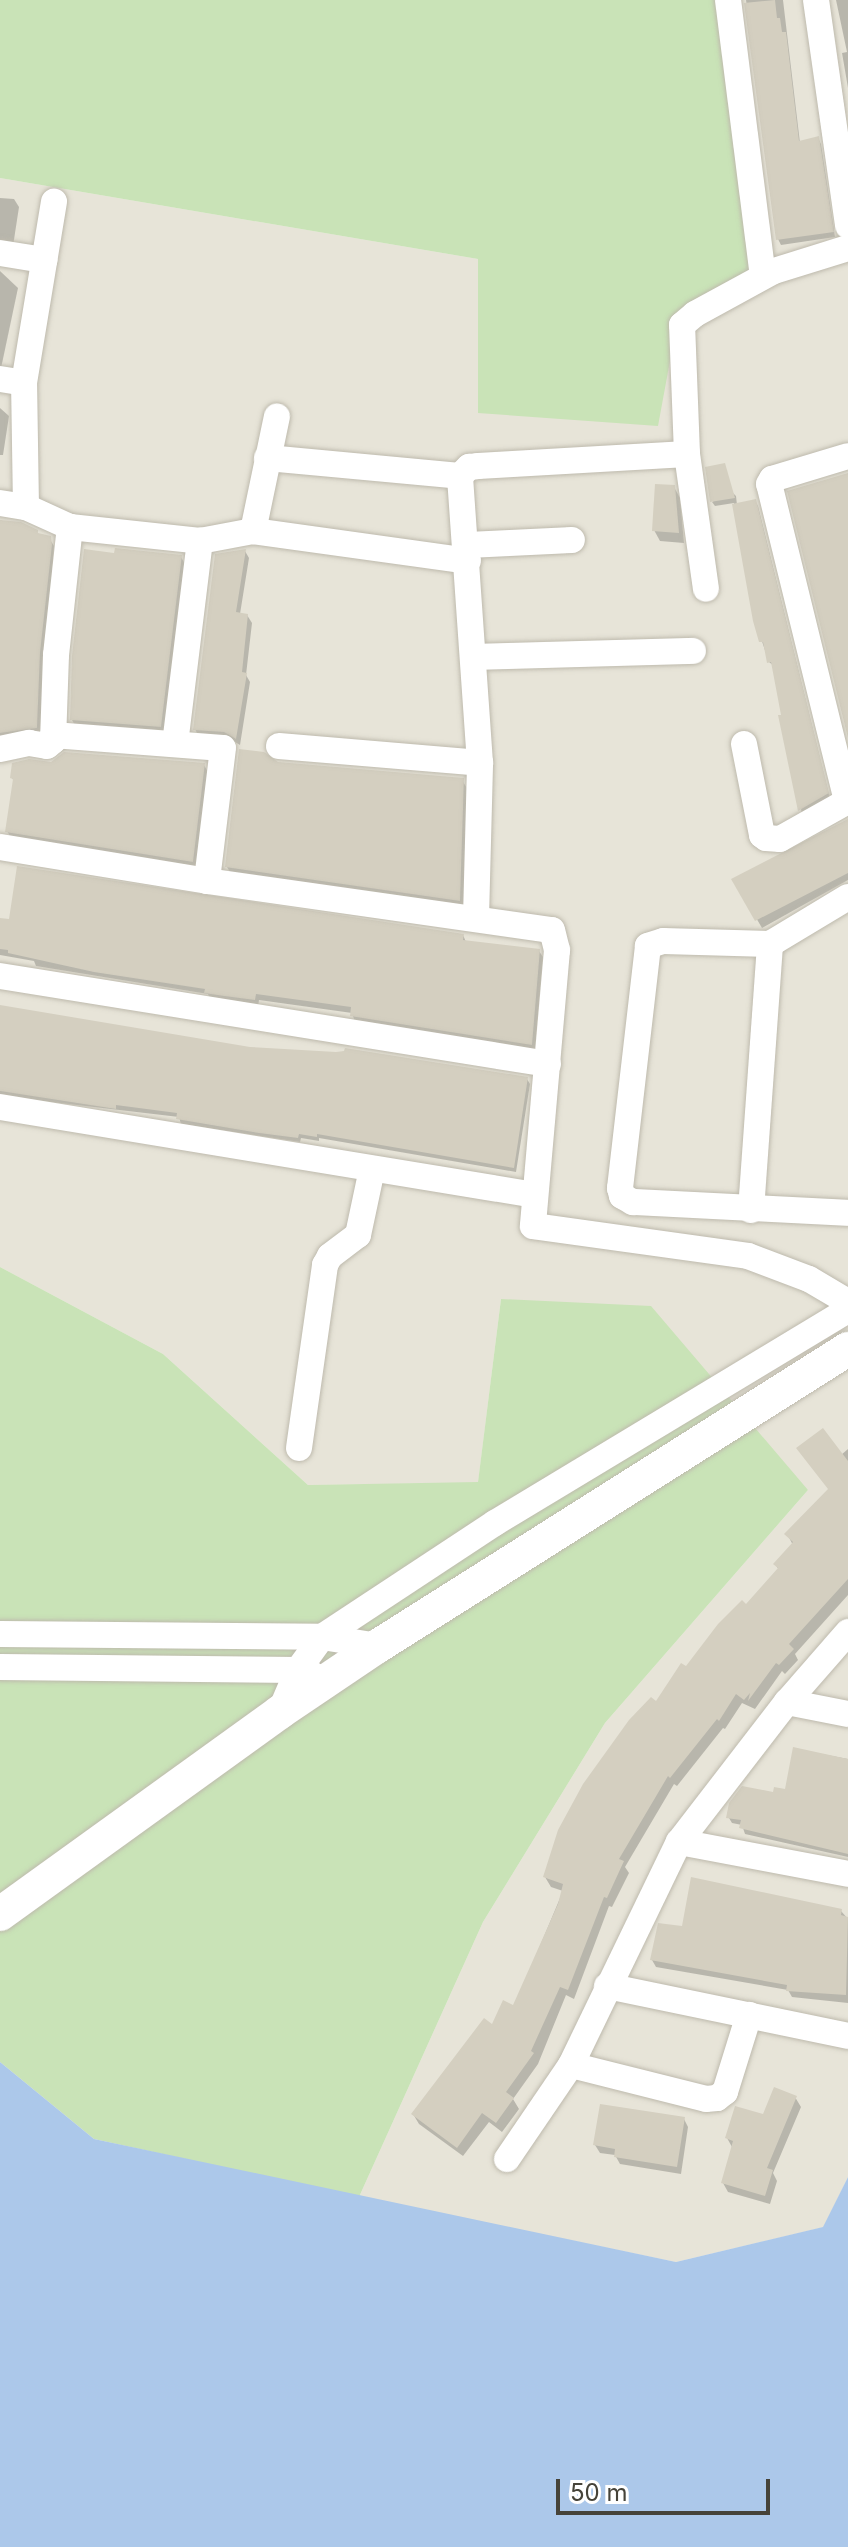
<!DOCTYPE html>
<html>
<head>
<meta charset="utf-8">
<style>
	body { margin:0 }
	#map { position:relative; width:848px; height:2547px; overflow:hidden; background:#f3f2ea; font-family:Inter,sans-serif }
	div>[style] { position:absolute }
	.residential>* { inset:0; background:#e7e4d8 }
	.green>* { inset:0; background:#c9e3b7 }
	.water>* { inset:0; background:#acc8ea }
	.shadow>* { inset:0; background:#0003 }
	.building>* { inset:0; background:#d4cfc0 }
	.roads { filter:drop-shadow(0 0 2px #bebaad) drop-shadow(0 0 2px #bebaad) }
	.minor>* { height:26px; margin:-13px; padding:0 13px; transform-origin:13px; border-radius:13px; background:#fff }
	.tertiary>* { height:34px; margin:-17px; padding:0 17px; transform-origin:17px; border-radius:17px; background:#fff }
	span { translate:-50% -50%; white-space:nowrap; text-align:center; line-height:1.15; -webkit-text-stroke:6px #fff; paint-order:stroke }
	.scale { position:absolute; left:556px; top:2479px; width:214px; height:36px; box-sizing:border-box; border:4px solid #464339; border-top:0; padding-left:10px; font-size:24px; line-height:28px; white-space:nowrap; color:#464339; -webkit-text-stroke:6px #fff; paint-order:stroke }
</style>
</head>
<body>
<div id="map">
	<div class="residential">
		<div style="clip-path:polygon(722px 0,848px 0,848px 2177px,824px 2227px,676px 2262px,359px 2197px,483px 1922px,605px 1723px,808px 1490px,501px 1299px,478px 1483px,308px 1485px,163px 1354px,0 1267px,0 178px,478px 259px,478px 413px)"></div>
	</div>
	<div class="green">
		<div style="clip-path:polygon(0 0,722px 0,755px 287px,679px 312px,658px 426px,478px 413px,478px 259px,0 178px)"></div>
		<div style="clip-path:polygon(0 1267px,163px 1354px,308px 1485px,478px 1482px,501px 1299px,651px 1306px,808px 1490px,605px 1723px,483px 1922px,359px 2197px,94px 2139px,0 2062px)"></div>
	</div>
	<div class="water">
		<div style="clip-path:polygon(0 2062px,94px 2139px,676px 2262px,823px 2227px,848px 2177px,848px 2547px,0 2547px)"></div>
	</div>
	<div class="shadow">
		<div style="clip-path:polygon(746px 0,783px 0,800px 143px,818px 138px,821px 144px,835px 237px,781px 245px,778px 239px)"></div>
		<div style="clip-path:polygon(836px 0,848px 0,848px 88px,842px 53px,847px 52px)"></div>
		<div style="clip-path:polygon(0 198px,14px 199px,19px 207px,13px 246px,0 246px)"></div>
		<div style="clip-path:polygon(0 271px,18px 288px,0 373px)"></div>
		<div style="clip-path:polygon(0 408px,9px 416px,3px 455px,0 455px)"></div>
		<div style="clip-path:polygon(674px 487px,680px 498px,684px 543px,660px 541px,654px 530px)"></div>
		<div style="clip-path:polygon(731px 491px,736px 496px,737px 505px,755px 501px,758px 506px,830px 799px,802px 814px,774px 666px,769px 662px,755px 621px,734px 503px,715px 506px,712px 502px)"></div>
		<div style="clip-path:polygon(0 520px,49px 538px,54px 546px,41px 735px,0 743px)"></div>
		<div style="clip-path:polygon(245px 551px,249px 558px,240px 614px,247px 615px,252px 623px,246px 675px,250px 682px,240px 745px,230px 739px,199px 737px,195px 729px)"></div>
		<div style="clip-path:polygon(181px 557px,186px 566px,165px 736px,77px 729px,72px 720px)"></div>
		<div style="clip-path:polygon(51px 764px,204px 765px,209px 774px,198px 871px,13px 841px,7px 831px,15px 783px,12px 778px)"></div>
		<div style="clip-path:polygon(277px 764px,462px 780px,468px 790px,465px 910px,233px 877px,227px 867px)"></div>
		<div style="clip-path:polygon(848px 821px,848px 880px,762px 928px,734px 880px)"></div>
		<div style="clip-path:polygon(0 920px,463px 935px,466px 942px,539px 951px,543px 957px,535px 1051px,355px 1022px,352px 1013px,259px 1000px,258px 1006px,210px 999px,208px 994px,36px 966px,34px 961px,0 955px)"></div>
		<div style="clip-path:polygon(0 1007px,250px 1049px,527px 1079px,530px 1084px,516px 1172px,319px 1138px,319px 1141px,301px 1138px,300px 1142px,181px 1124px,179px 1117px,0 1096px)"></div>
		<div style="clip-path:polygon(848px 1449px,848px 1595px,795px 1654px,798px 1660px,785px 1674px,782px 1671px,755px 1709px,742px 1703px,725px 1729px,723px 1728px,677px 1786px,674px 1784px,625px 1867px,629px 1873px,612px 1907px,609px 1906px,574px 1999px,566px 1995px,538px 2064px,513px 2099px,519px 2109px,502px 2132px,489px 2122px,463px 2156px,419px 2124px,413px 2114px,514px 2008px,563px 1891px,551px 1887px,545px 1877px,657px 1704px,779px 1570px,775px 1564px,793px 1545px,787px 1534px,829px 1491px,841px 1455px)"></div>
		<div style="clip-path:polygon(795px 1749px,848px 1759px,848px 1857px,745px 1834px,742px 1825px,732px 1823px,729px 1818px,787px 1792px)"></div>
		<div style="clip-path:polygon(841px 1911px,848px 1919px,848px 2003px,792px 1997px,788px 1990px,656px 1967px,652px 1960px,683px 1929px)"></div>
		<div style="clip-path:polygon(795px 2097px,801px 2107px,773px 2173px,777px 2181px,770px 2204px,728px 2192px,723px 2183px,732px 2147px,727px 2138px)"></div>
		<div style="clip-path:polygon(684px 2119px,688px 2127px,681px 2174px,620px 2164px,615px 2155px,600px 2153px,595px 2145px)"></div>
	</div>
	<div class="building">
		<div style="clip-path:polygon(775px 0,777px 18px,780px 18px,782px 32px,786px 32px,799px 141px,819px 136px,834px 232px,776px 240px,744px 3px)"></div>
		<div style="clip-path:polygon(725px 463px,735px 498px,710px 502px,705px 467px)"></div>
		<div style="clip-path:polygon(848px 473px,848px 738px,787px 491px)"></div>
		<div style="clip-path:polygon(655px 484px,675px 485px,679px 533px,652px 531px)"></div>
		<div style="clip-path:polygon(756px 499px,829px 793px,798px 811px,778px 715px,781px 715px,771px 662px,767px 663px,763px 642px,759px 642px,753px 621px,732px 504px)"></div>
		<div style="clip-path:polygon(0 520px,21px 522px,38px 530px,38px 533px,51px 536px,52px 545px,40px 653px,37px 728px,0 733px)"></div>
		<div style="clip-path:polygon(115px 548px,182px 555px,161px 727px,70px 720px,72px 656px,84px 549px,114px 553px)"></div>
		<div style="clip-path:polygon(246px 549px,236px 612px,248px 614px,242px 672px,247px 673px,236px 739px,224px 732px,193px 730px,215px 554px)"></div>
		<div style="clip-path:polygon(239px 749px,264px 752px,278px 762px,464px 778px,460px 901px,225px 867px)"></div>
		<div style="clip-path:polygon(64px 752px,205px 763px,193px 862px,5px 832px,13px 779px,10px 778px,12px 763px,29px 759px,51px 762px)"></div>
		<div style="clip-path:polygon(848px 819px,848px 873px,755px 921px,731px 879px)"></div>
		<div style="clip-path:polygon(17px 866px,464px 934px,463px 940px,540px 949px,532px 1045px,350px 1016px,351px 1007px,256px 994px,255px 1000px,224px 996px,204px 993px,205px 989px,94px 972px,8px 953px,8px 950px,0 949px,0 918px,9px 919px)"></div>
		<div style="clip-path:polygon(0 1005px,250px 1047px,336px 1052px,344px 1051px,345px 1048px,528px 1077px,514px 1168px,317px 1134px,317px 1137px,299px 1134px,298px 1138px,259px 1133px,176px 1119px,177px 1113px,116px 1105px,116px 1109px,0 1091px)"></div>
		<div style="clip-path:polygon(823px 1428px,848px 1461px,848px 1579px,789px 1644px,794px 1649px,779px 1665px,776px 1663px,748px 1701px,750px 1693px,744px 1700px,736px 1694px,719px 1721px,717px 1719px,670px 1778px,668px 1776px,619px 1859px,624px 1861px,607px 1898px,604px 1897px,568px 1990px,560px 1987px,531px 2051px,534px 2053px,506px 2092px,514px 2098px,496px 2123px,482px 2113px,457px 2148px,411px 2114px,484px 2018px,492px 2024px,503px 2000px,513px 2005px,558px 1904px,563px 1884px,543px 1877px,558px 1830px,583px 1784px,629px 1720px,651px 1697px,656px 1701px,681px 1663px,686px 1666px,718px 1624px,742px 1600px,746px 1604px,778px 1568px,773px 1564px,793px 1542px,784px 1534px,828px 1489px,796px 1448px)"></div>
		<div style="clip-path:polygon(793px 1747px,848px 1759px,848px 1854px,739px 1828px,741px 1820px,726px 1818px,729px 1803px,742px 1786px,773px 1792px,774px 1787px,785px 1789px)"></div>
		<div style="clip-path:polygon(691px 1877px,842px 1909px,841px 1915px,848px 1917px,846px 1995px,786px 1991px,787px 1985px,650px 1960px,658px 1923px,682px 1926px)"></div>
		<div style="clip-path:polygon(774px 2087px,797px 2096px,767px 2168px,773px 2170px,765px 2196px,721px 2183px,733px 2141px,725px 2138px,735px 2106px,763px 2114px)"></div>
		<div style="clip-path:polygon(600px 2104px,685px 2117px,677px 2167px,614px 2157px,615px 2149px,593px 2145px)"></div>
	</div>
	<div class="roads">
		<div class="minor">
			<div style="left:728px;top:0;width:278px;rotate:82.8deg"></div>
			<div style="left:816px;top:0;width:228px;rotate:81.9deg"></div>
			<div style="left:0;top:253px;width:45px;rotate:9deg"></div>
			<div style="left:0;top:379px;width:24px;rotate:9deg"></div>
			<div style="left:687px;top:454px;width:136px;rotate:82deg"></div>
			<div style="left:267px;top:458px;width:194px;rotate:5.3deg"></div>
			<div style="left:0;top:503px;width:26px;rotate:9deg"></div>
			<div style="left:70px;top:527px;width:131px;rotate:6.1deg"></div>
			<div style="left:200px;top:541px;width:54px;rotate:-10.7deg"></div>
			<div style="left:253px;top:531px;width:217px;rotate:7.9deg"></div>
			<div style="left:253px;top:531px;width:117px;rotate:-78.2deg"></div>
			<div style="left:468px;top:545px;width:104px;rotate:-2.8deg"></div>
			<div style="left:476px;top:657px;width:217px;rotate:-1.6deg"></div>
			<div style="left:53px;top:735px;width:170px;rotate:4.4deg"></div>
			<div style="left:223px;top:748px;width:134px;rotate:96.9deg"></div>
			<div style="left:175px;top:744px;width:205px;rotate:-83deg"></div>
			<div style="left:744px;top:744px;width:93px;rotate:78.8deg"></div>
			<div style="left:762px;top:835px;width:5px;rotate:37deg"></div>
			<div style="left:766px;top:838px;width:14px;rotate:4deg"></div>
			<div style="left:780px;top:839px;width:78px;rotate:-29.2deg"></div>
			<div style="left:279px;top:746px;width:202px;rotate:4.8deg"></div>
			<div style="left:0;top:749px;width:30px;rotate:-12deg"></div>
			<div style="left:29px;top:743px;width:18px;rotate:9deg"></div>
			<div style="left:47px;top:746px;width:8px;rotate:-40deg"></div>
			<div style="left:53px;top:741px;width:86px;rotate:-88deg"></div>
			<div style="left:56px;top:655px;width:129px;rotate:-83.8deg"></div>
			<div style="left:70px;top:527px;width:48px;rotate:-155.6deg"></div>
			<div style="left:26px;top:507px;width:124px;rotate:-90.9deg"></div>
			<div style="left:24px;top:383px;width:184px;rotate:-80.6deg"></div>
			<div style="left:847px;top:801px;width:326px;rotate:-103.8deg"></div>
			<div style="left:769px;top:484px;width:6px;rotate:-59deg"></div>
			<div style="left:772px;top:479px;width:79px;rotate:-16.8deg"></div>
			<div style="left:0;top:847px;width:210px;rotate:9.3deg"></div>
			<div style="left:207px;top:881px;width:348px;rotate:8.1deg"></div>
			<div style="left:552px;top:930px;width:21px;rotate:76deg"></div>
			<div style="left:557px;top:950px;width:277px;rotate:95deg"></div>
			<div style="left:533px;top:1226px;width:217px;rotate:7.9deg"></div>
			<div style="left:748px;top:1256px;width:65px;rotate:20.7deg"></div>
			<div style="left:809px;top:1279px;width:45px;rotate:30.5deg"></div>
			<div style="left:848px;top:897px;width:91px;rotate:148.9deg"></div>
			<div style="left:770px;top:944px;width:107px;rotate:-178.4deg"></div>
			<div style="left:663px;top:941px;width:16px;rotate:162deg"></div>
			<div style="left:648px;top:946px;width:244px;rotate:96.6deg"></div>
			<div style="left:620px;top:1188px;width:8px;rotate:76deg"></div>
			<div style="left:622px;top:1196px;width:13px;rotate:29deg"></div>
			<div style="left:633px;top:1202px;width:215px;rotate:2.9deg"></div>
			<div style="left:476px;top:918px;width:155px;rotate:-88.5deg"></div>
			<div style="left:480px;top:763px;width:288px;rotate:-94deg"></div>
			<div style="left:460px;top:476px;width:13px;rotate:-45deg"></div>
			<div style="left:469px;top:467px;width:9px;rotate:-6deg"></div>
			<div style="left:478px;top:466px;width:209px;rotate:-3.3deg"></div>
			<div style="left:687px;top:454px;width:129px;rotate:-92.2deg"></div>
			<div style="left:682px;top:325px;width:17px;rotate:-40deg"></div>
			<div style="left:695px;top:314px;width:90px;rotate:-28.6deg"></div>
			<div style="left:774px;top:271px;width:77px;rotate:-17.3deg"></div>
			<div style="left:0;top:976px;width:555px;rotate:9.12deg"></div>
			<div style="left:0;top:1107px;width:542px;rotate:9.34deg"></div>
			<div style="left:751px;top:1210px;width:267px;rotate:-85.9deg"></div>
			<div style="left:299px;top:1448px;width:185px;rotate:-81.9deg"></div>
			<div style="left:325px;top:1265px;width:10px;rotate:-61deg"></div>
			<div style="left:330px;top:1256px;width:35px;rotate:-37deg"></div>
			<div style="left:358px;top:1235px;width:67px;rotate:-78deg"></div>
			<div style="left:0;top:1634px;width:322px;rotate:0.5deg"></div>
			<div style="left:322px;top:1637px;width:57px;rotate:9.1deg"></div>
			<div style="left:0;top:1667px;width:298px;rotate:0.6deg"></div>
			<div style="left:298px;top:1670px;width:16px;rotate:18deg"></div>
			<div style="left:787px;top:1702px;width:62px;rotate:11.1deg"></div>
			<div style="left:280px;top:1712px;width:46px;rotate:-66.8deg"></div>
			<div style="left:298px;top:1670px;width:41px;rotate:-54deg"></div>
			<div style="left:322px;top:1637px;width:207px;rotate:-33.4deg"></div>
			<div style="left:495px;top:1523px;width:412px;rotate:-31.1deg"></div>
			<div style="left:679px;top:1842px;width:172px;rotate:10.7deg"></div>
			<div style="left:607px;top:1986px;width:246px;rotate:11.7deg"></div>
			<div style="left:571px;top:2065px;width:139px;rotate:14.1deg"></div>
			<div style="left:706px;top:2099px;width:11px;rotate:-5deg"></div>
			<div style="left:717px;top:2098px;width:10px;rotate:-37deg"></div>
			<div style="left:725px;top:2092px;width:81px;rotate:-72.7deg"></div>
			<div style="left:507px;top:2159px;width:114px;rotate:-55.8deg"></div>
			<div style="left:571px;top:2065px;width:248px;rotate:-64.2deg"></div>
			<div style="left:679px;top:1842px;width:177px;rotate:-52.4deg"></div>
			<div style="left:787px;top:1702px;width:93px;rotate:-48.9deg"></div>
		</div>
		<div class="tertiary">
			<div style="left:0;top:1914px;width:345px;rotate:-35.8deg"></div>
			<div style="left:280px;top:1712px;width:118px;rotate:-34deg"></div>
			<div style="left:378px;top:1646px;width:556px;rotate:-32.29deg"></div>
		</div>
	</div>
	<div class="scale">50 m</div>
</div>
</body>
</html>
